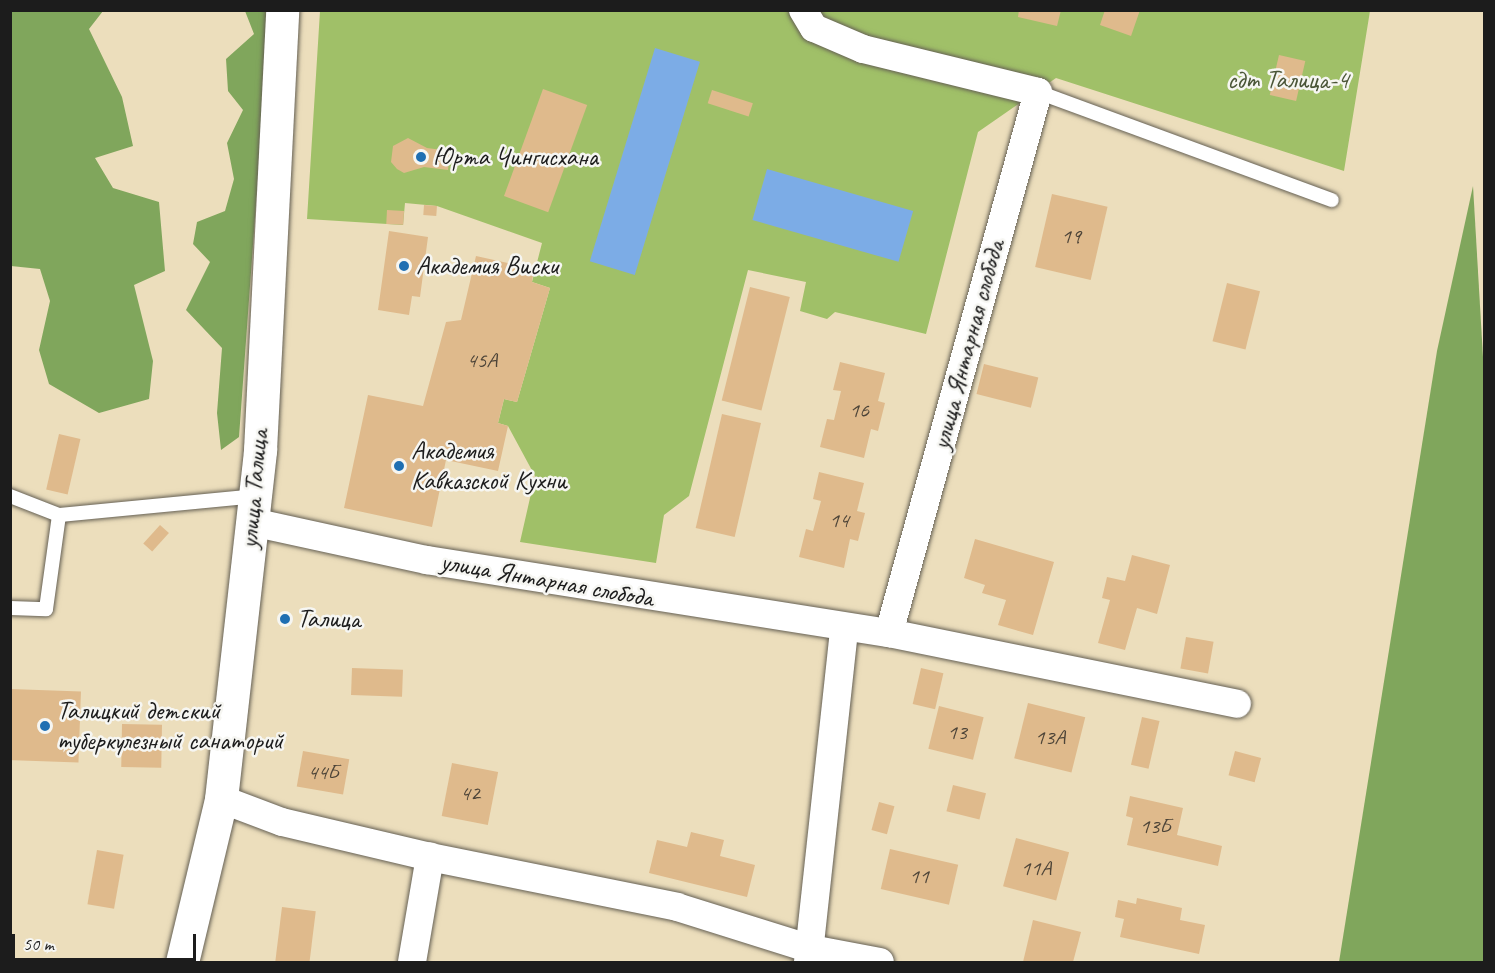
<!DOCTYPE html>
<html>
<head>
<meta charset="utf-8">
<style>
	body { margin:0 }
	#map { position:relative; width:1495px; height:973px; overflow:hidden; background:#ecdebc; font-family:Caveat,sans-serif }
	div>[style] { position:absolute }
	.green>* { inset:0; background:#a0c068 }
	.forest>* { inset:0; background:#80a65c }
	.water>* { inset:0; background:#7cace6; transform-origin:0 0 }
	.building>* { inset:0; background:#dfba8c; transform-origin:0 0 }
	.roads { filter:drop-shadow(0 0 2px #656054) drop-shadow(0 0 2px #656054) }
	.lane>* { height:14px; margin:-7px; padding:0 7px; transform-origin:7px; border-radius:7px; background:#fff }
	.street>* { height:28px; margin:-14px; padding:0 14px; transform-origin:14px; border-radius:14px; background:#fff }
	.secondary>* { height:33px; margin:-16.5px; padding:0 16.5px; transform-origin:16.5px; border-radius:16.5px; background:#fff }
	.dots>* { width:16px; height:16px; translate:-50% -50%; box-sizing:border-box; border:3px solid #f6f6f2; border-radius:50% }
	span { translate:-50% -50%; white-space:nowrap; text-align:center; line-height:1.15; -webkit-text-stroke:5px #f6f6f2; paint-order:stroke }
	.number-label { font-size:22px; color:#4d4438 }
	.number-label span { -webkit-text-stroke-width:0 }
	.park-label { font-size:26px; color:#4a5537 }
	.poi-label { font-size:26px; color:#1c1c1c }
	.left { translate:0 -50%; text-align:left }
	.street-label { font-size:26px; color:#1c1c1c }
	.frame { position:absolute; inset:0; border:12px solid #1c1c1c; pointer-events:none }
	.scale { position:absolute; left:12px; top:934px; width:184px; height:27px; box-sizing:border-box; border:3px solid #1c1c1c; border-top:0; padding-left:8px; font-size:18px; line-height:21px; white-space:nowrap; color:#1c1c1c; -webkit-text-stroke:4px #f6f6f2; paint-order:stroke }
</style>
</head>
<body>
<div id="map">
	<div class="green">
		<div style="clip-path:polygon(320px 11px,1370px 11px,1344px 171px,1056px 78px,978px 132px,926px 334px,835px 312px,827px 319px,800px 311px,806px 282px,748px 270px,689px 496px,664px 515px,656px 563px,520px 542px,535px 476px,508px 426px,498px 423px,504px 399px,517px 402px,550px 288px,532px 282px,542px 243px,437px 206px,405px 203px,403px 225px,307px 219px)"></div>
	</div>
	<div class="forest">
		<div style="clip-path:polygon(10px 11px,103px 11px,89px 29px,122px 97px,133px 146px,95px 158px,113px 188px,159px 202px,165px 271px,134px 285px,153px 361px,149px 399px,99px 413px,49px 384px,39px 350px,50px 301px,40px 269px,11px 266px)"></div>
		<div style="clip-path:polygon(245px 11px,270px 11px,239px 437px,221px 450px,217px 413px,222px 348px,186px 310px,210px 262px,193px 244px,197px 222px,225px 211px,234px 179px,227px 143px,243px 110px,228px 91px,226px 59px,254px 34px)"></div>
		<div style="clip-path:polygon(1473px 186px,1484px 374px,1484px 962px,1339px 962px,1437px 351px)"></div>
	</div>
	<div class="water">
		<div style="left:655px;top:48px;width:47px;height:223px;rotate:17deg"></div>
		<div style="left:767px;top:169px;width:152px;height:53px;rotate:16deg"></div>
	</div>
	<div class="building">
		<div style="clip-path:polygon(1019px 10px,1061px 10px,1057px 26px,1018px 17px)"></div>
		<div style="clip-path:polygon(1105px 10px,1140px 10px,1131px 36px,1100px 25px)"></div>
		<div style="left:1279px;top:55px;width:27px;height:41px;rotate:13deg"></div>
		<div style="left:543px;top:89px;width:47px;height:114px;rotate:20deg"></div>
		<div style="left:712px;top:90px;width:43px;height:14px;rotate:18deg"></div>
		<div style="clip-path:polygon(408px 138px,427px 148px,450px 151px,448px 170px,424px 167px,404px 173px,397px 169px,391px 162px,393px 146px)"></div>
		<div style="left:1052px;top:194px;width:57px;height:75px;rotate:13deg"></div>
		<div style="left:424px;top:205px;width:13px;height:10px;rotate:4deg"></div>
		<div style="left:387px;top:210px;width:17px;height:14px;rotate:3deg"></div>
		<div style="clip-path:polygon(389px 231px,428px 237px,420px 297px,412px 296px,409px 315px,378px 310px)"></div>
		<div style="clip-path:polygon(476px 256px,534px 269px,532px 282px,550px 288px,517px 402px,504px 399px,498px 423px,508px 426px,498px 471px,446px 460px,432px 527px,344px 508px,368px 395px,423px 406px,446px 322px,461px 320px)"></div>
		<div style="left:1227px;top:283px;width:34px;height:60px;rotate:14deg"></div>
		<div style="left:750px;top:287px;width:41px;height:117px;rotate:14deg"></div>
		<div style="clip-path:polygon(840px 362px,885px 373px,878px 401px,885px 403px,878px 431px,871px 429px,864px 458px,820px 447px,827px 419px,834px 420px,841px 391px,833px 390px)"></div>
		<div style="left:984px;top:364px;width:56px;height:31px;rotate:14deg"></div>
		<div style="left:722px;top:414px;width:40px;height:117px;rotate:13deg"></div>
		<div style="left:59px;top:434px;width:22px;height:57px;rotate:13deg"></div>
		<div style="clip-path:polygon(819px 472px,864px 483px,857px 511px,865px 513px,858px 541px,850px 539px,844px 568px,799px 557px,806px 529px,813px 531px,821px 501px,813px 499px)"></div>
		<div style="left:160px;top:525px;width:12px;height:25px;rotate:42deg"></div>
		<div style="clip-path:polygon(975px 539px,1054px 562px,1033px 635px,998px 625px,1006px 600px,982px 593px,985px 585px,964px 578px)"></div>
		<div style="clip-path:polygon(1132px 555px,1170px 565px,1157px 614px,1137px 608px,1125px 650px,1098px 643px,1110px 600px,1102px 598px,1107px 577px,1125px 581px)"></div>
		<div style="left:1186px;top:637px;width:28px;height:32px;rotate:10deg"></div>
		<div style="left:352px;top:668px;width:51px;height:27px;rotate:2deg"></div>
		<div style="left:921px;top:668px;width:23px;height:37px;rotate:13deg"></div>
		<div style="left:10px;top:689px;width:71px;height:71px;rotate:2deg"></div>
		<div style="left:1028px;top:703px;width:59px;height:57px;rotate:14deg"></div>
		<div style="left:939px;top:706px;width:46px;height:44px;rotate:14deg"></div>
		<div style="left:1142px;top:717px;width:18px;height:49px;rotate:13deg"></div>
		<div style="left:122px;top:724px;width:40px;height:43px;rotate:1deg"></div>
		<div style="left:303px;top:751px;width:47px;height:36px;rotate:10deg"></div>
		<div style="left:1235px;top:751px;width:27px;height:25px;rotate:15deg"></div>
		<div style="left:452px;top:763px;width:47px;height:54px;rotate:11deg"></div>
		<div style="left:953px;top:785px;width:34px;height:27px;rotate:14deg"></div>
		<div style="clip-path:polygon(1130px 796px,1183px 808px,1177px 835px,1222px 846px,1218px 866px,1127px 845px,1133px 818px,1126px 816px)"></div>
		<div style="left:879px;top:802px;width:16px;height:29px;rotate:15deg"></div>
		<div style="clip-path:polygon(691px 832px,724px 840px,720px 856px,755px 865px,747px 897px,649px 873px,657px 840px,687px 847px)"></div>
		<div style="left:1016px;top:838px;width:55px;height:50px;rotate:15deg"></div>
		<div style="left:890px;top:849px;width:70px;height:41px;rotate:13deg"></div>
		<div style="left:97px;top:850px;width:27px;height:55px;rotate:10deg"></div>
		<div style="clip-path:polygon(1137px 898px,1182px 908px,1180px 920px,1205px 925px,1199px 954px,1120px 937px,1124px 919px,1115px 917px,1118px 900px,1136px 904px)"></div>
		<div style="left:282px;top:907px;width:34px;height:55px;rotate:7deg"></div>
		<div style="clip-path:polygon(1033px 920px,1081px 932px,1073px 962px,1023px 962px)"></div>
	</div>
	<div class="roads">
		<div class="lane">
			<div style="left:1038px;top:92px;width:313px;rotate:20.2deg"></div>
			<div style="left:10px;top:496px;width:53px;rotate:21.2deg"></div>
			<div style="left:10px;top:608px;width:36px;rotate:2deg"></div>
			<div style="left:46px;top:609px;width:95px;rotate:-82.1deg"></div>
			<div style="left:59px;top:515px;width:197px;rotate:-5.5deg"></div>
		</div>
		<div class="street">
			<div style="left:803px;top:10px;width:21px;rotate:59deg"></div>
			<div style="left:814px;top:28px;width:53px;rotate:23.2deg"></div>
			<div style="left:863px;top:49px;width:180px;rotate:13.8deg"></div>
			<div style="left:1038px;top:92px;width:561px;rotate:105.4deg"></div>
			<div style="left:252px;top:522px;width:179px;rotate:12.3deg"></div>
			<div style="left:427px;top:560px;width:468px;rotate:9deg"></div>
			<div style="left:889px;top:633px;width:355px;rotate:11.5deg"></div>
			<div style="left:221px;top:799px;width:65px;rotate:20.7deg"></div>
			<div style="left:282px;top:822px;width:152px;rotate:13.3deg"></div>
			<div style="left:430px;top:857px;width:252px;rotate:11.4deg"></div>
			<div style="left:677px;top:907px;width:140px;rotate:17.4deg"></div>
			<div style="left:811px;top:949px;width:70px;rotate:10.7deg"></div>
			<div style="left:412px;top:962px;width:107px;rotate:-80.3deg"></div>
			<div style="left:808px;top:962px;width:335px;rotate:-83.8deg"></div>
		</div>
		<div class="secondary">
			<div style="left:182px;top:962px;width:168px;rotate:-76.5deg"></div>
			<div style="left:221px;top:799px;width:351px;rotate:-83.6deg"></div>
			<div style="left:260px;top:450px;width:441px;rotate:-87.1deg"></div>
		</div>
	</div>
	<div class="dots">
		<div style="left:421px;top:157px;background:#1f6fb2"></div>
		<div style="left:404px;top:266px;background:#1f6fb2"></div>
		<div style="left:399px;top:466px;background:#1f6fb2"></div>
		<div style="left:285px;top:619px;background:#1f6fb2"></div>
		<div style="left:45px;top:726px;background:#1f6fb2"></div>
	</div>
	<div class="number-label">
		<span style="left:1071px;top:237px">19</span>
		<span style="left:482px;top:361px">45А</span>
		<span style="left:859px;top:411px">16</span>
		<span style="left:839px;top:521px">14</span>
		<span style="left:957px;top:733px">13</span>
		<span style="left:1050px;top:738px">13А</span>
		<span style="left:323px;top:773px">44Б</span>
		<span style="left:470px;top:794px">42</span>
		<span style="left:1155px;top:827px">13Б</span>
		<span style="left:1036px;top:869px">11А</span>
		<span style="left:919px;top:877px">11</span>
	</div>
	<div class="park-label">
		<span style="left:1288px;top:80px">сдт Талица-4</span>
	</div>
	<div class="poi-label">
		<span class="left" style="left:433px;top:157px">Юрта Чингисхана</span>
		<span class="left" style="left:416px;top:266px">Академия Виски</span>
		<span class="left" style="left:411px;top:466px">Академия<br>Кавказской Кухни</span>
		<span class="left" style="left:297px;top:619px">Талица</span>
		<span class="left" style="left:57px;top:726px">Талицкий детский<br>туберкулезный санаторий</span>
	</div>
	<div class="street-label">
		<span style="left:968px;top:345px;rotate:-75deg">улица Янтарная слобода</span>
		<span style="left:254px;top:489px;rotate:-85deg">улица Талица</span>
		<span style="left:547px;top:580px;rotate:10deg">улица Янтарная слобода</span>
	</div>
	<div class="frame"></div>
	<div class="scale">50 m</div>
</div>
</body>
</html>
